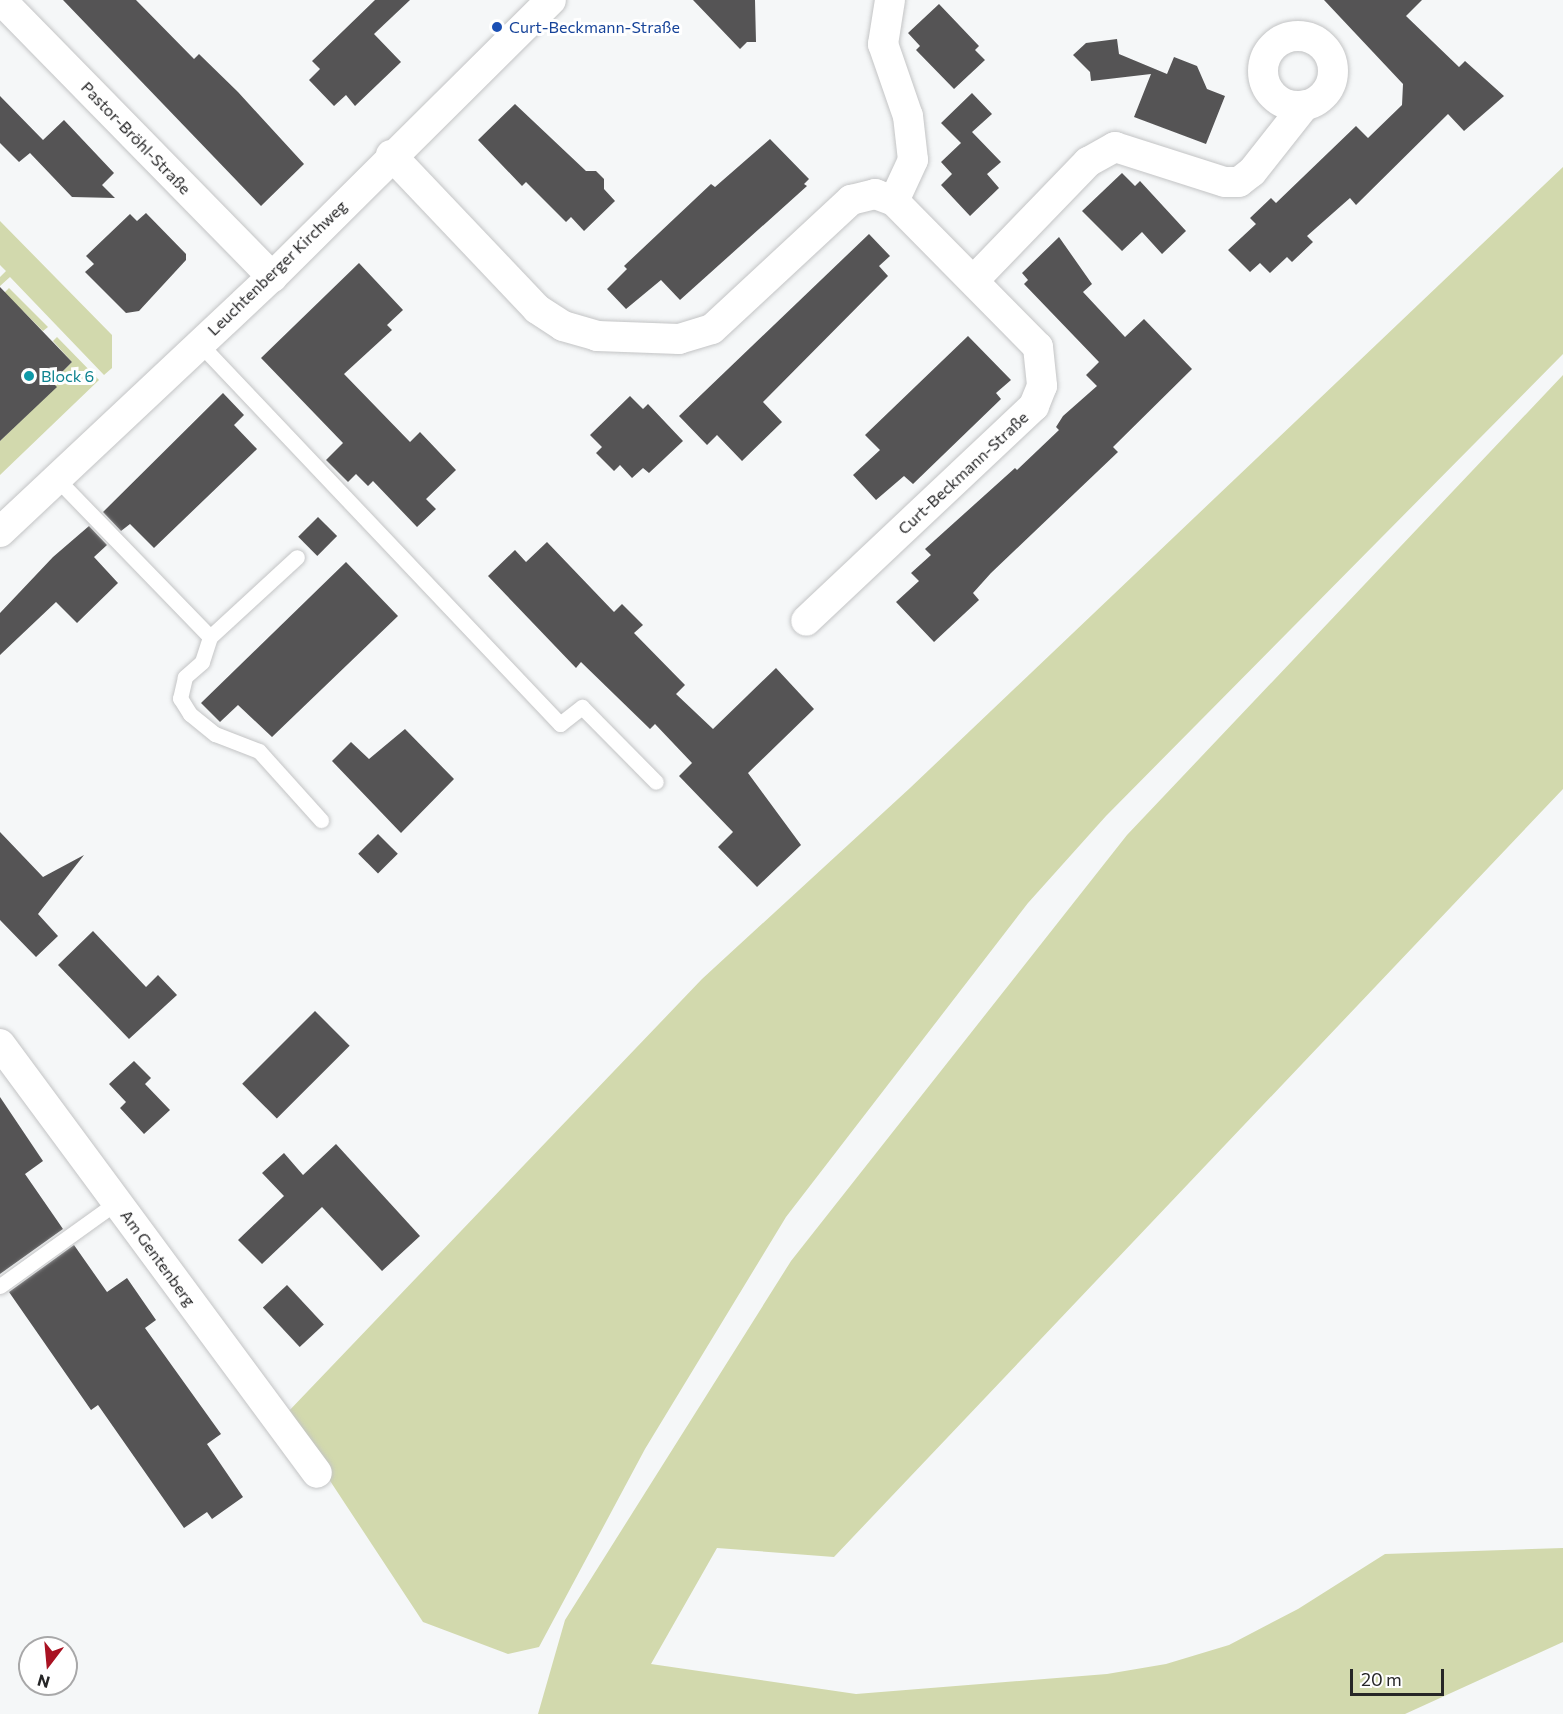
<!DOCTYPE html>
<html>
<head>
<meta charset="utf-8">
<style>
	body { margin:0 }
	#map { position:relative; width:1563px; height:1714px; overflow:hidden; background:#f5f7f8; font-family:Commissioner,sans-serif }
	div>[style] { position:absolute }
	.green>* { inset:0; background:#d2d9ad }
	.building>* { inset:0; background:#555455; transform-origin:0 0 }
	.roads { filter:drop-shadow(0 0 2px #c3c4c5) drop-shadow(0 0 2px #c3c4c5) }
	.lane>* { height:15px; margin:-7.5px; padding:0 7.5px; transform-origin:7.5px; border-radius:7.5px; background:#fff }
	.street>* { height:30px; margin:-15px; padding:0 15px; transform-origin:15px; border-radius:15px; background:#fff }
	.street>.ring { margin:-15px; padding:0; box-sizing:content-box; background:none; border:30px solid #fff; border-radius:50% }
	.dots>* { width:16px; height:16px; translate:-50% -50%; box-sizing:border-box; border:3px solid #fff; border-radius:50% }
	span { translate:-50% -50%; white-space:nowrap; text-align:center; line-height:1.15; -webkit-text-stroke:6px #fff; paint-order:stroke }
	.transit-label { font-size:16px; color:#164399 }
	.left { translate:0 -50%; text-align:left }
	.street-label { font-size:16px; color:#262627 }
	.culture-label { font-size:16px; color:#0d838f }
	.north { position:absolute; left:18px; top:1636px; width:60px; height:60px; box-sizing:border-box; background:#fff; border:2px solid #a8a8a9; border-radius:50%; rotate:196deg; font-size:16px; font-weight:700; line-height:24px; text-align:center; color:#262627 }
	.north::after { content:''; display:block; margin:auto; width:21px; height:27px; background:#a91222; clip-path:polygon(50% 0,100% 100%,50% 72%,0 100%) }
	.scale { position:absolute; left:1350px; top:1669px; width:94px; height:27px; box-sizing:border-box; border:3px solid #262627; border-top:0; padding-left:8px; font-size:18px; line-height:21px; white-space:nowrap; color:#262627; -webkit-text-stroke:4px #fff; paint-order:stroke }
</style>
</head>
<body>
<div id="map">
	<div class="green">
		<div style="clip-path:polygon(1563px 167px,1563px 354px,1106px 816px,1028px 903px,786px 1217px,645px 1449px,539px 1647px,508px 1654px,423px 1622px,286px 1414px,702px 979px,910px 788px)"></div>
		<div style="clip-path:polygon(0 221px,112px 335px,112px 368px,104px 375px,10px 277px,0 286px,0 277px,6px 271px,0 265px)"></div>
		<div style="clip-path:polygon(9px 288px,48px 327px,43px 331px,23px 311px,0 297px)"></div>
		<div style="clip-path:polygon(57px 337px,99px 380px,0 475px,0 441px,56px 387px,52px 382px,72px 362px,53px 341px)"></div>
		<div style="clip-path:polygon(1563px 375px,1563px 789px,834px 1557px,717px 1548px,651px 1664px,856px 1694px,1107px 1674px,1166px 1664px,1229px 1645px,1298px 1609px,1385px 1554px,1563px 1548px,1563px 1642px,1405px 1714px,538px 1714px,565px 1620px,791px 1261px,1127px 835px)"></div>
	</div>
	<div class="building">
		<div style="clip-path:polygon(63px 0,136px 0,194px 59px,199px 54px,238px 92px,304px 164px,261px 206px)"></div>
		<div style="clip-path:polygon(375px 0,410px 0,374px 34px,401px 62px,355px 106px,346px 95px,334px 106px,309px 80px,320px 69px,312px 61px)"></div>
		<div style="clip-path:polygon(693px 0,755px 0,756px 42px,747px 42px,740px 49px)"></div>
		<div style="clip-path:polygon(1324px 0,1422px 0,1406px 16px,1459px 67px,1465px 61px,1504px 96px,1464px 131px,1448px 114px,1356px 205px,1350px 198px,1307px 236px,1313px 242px,1292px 262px,1287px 257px,1270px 273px,1260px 263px,1250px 272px,1228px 250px,1256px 224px,1250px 218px,1271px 198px,1276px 203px,1356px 126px,1368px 138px,1402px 105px,1403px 84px)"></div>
		<div style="clip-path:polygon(939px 4px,979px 46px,975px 50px,985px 60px,954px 89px,916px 50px,920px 46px,908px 33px)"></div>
		<div style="clip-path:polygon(1117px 39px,1119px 54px,1167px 74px,1174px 57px,1197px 66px,1207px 89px,1225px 96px,1206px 144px,1134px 117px,1151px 74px,1091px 81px,1090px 72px,1073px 55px,1086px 43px)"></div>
		<div style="clip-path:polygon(972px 93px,992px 114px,972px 132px,1001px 162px,987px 174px,999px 188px,970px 216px,941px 185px,952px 174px,941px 162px,961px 143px,941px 123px)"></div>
		<div style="clip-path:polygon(0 96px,43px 140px,64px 120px,114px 173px,102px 185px,115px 198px,72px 197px,30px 153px,19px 162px,0 143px)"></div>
		<div style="clip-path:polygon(515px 104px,586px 171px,596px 171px,604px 179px,604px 189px,615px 201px,584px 231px,571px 217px,566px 222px,526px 182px,522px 186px,478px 140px)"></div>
		<div style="clip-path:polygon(770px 139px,809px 179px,804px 184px,807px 186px,680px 300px,661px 280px,626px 309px,607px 289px,627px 269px,624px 266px,711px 184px,715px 187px)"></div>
		<div style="clip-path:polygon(1122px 173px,1135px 186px,1140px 181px,1186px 231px,1162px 254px,1142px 232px,1122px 251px,1082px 211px)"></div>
		<div style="clip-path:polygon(146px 213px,186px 254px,186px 260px,139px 311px,126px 313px,85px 272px,94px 264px,86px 256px,130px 214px,137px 221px)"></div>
		<div style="clip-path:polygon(869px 234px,890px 256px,879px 266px,888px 276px,763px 402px,782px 422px,742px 461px,717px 435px,707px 445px,679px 416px)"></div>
		<div style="clip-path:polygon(1059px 237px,1092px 284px,1083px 292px,1125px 337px,1144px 319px,1192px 369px,1113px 447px,1118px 452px,991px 573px,973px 593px,979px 600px,934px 642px,896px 602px,919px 581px,911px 573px,931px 555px,925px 549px,1015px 468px,1017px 470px,1059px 430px,1056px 427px,1063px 416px,1097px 386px,1086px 375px,1099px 362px,1024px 284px,1028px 280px,1022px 273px)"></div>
		<div style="clip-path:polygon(359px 263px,403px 310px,387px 325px,392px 330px,344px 374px,410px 442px,420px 432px,456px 470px,426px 499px,436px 509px,417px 527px,373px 481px,368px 486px,356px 474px,348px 482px,326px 460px,343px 443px,261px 358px)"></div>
		<div style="clip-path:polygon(0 287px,72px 362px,52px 382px,57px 387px,0 441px)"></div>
		<div style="clip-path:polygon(968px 336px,1011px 380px,996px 393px,1001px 399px,913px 484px,904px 476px,876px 500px,853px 475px,880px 450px,865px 435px)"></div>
		<div style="clip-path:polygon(223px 393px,244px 415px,234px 425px,257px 449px,154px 548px,130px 524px,121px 531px,103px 512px)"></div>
		<div style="clip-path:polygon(630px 396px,643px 409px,648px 404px,683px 441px,649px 473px,643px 468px,632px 478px,620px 465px,614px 471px,596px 453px,602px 447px,590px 435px)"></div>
		<div style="left:318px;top:517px;width:27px;height:28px;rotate:45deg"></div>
		<div style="clip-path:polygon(89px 526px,107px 545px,94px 557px,118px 583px,77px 623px,56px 602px,0 655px,0 613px,53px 557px)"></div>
		<div style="clip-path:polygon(547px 542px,614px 612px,622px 604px,643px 625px,634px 633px,685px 685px,676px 694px,713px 729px,776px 668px,814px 709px,748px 773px,801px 845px,757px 887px,718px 847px,733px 832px,679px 776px,692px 763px,655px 724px,650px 729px,581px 662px,576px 668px,488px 576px,515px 550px,526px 562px)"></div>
		<div style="clip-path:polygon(346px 562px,398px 616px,272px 737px,238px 705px,220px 722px,201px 703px)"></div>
		<div style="clip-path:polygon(405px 729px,454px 779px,401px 833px,332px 761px,351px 742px,369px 759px)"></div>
		<div style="clip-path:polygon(0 832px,43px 877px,84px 855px,38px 914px,58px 936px,36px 957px,0 920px)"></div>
		<div style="left:378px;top:834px;width:28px;height:28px;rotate:45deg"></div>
		<div style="clip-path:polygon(93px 931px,146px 987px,158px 975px,177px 995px,129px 1039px,58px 965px)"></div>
		<div style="left:315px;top:1011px;width:49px;height:103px;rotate:45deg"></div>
		<div style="clip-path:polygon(134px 1061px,151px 1078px,145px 1084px,170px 1110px,144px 1134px,120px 1108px,126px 1102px,109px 1084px)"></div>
		<div style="clip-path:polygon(0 1097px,43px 1161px,25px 1174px,63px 1229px,0 1274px)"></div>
		<div style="clip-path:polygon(336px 1144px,420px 1236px,382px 1271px,322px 1207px,262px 1264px,238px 1240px,284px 1196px,262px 1173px,284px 1153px,303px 1175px)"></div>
		<div style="clip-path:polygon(74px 1245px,107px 1292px,127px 1278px,156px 1320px,145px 1328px,221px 1434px,207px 1444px,243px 1497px,212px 1519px,207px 1512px,184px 1528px,98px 1405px,91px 1410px,9px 1292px)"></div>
		<div style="left:287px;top:1285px;width:54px;height:33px;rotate:47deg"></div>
	</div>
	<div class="roads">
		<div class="lane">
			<div style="left:199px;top:343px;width:525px;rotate:46.54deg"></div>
			<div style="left:560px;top:724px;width:28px;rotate:-38deg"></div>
			<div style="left:582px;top:707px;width:105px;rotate:45.4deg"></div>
			<div style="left:57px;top:479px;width:220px;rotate:45.9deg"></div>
			<div style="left:210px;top:637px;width:118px;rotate:-42.6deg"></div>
			<div style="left:210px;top:637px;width:26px;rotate:108deg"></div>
			<div style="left:202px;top:662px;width:23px;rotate:139deg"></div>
			<div style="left:185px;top:677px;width:22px;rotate:103deg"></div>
			<div style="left:180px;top:698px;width:19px;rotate:58deg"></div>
			<div style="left:190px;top:714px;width:32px;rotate:39deg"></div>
			<div style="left:215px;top:734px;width:47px;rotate:21.1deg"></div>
			<div style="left:259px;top:751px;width:93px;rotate:48.1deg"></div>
			<div style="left:0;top:1286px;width:144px;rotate:-35.7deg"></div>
		</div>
		<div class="street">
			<div style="left:1px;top:0;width:388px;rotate:45.6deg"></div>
			<div style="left:890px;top:0;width:45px;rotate:99deg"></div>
			<div style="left:883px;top:44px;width:76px;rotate:70.9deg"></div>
			<div style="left:908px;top:116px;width:44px;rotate:83.5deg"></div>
			<div style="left:913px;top:160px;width:45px;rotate:114.9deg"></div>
			<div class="ring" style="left:1263px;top:36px;width:40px;height:40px"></div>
			<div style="left:391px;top:155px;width:212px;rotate:46.5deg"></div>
			<div style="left:537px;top:309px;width:31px;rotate:33deg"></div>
			<div style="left:563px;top:326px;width:35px;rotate:16deg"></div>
			<div style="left:597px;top:336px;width:82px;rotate:2.1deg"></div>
			<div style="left:679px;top:339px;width:34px;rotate:-17deg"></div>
			<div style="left:712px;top:329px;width:190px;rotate:-42.9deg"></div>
			<div style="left:851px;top:200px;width:25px;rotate:-14deg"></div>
			<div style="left:875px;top:194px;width:20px;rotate:20deg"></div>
			<div style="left:894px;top:201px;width:205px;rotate:45.4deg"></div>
			<div style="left:1038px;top:347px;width:39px;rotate:84deg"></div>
			<div style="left:1042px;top:386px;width:22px;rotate:112deg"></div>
			<div style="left:1034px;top:406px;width:313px;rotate:136.7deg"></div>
			<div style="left:975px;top:279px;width:163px;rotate:-46deg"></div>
			<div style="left:1088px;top:162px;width:31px;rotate:-29deg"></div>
			<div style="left:1115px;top:147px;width:115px;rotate:17.7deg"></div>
			<div style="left:1225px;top:182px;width:14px"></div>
			<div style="left:1239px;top:182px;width:16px;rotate:-38deg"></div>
			<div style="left:1252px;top:172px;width:85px;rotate:-51.7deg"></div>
			<div style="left:0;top:532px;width:373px;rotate:-43.2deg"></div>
			<div style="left:272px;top:277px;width:393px;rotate:-44.8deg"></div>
			<div style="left:0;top:1044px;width:533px;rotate:53.54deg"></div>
		</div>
	</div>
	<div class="dots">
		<div style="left:497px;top:27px;background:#1a4fb4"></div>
		<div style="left:29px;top:376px;background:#0f9aa8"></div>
	</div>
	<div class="transit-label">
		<span class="left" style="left:509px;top:27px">Curt-Beckmann-Straße</span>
	</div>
	<div class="street-label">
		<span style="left:136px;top:138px;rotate:46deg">Pastor-Bröhl-Straße</span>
		<span style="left:277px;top:268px;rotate:-44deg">Leuchtenberger Kirchweg</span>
		<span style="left:963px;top:473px;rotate:-43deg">Curt-Beckmann-Straße</span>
		<span style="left:158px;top:1258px;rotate:54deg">Am Gentenberg</span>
	</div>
	<div class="culture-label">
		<span class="left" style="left:41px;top:376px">Block 6</span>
	</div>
	<div class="north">N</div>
	<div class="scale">20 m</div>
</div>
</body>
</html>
